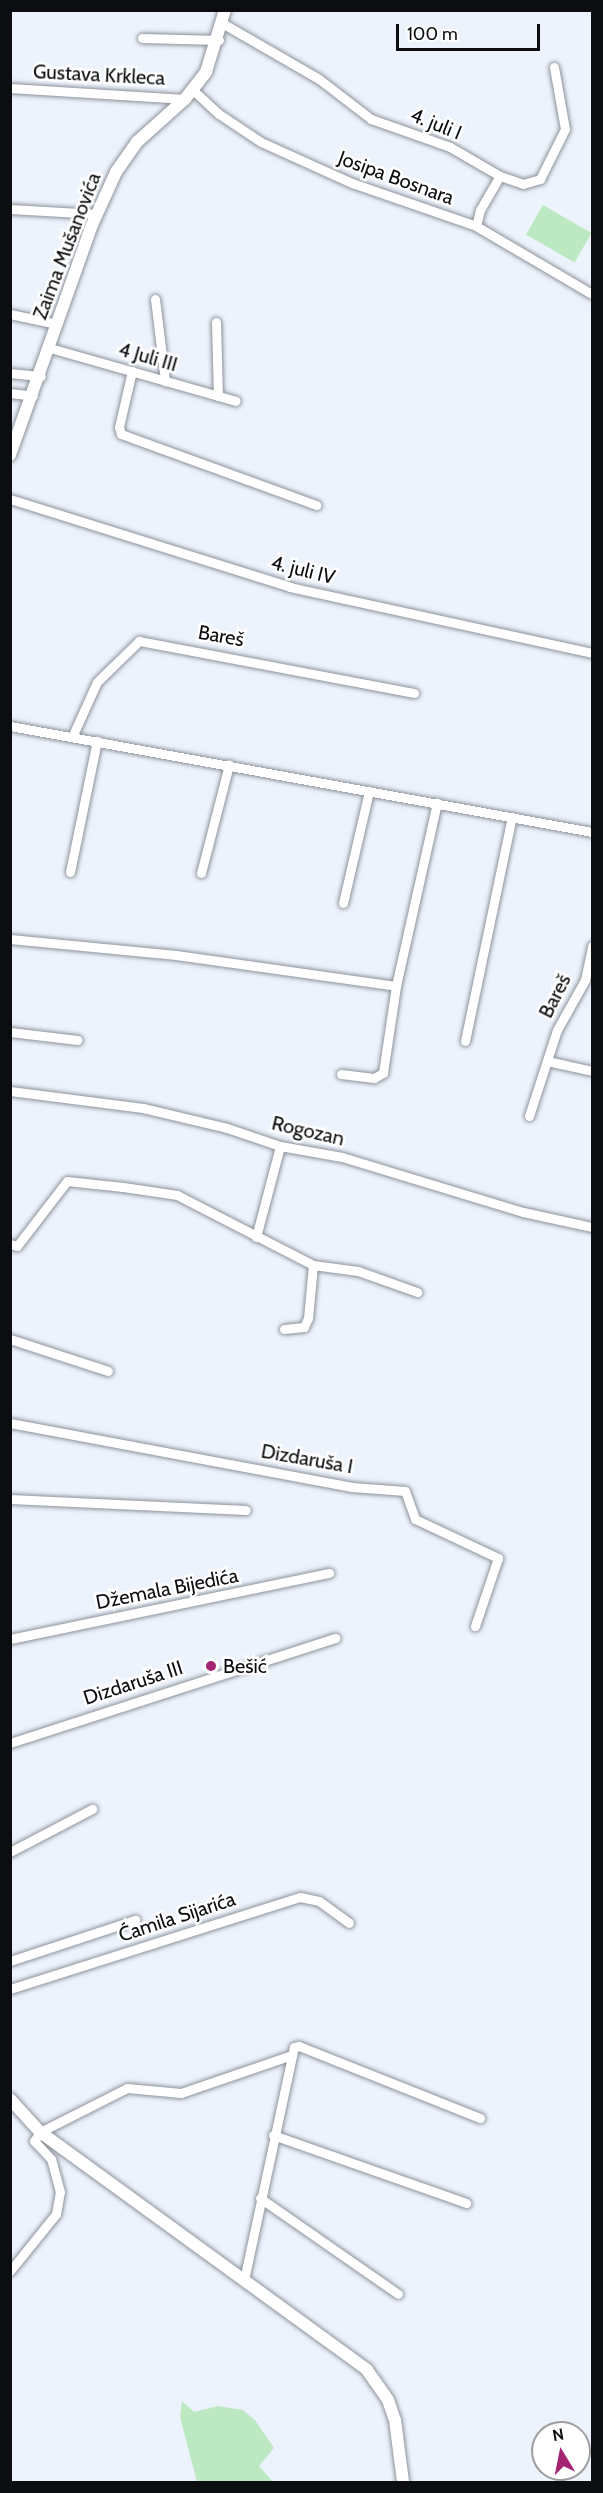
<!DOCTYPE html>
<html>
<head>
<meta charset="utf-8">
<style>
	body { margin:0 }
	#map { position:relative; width:603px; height:2493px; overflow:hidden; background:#edf3fc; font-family:Cabin,sans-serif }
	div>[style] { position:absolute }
	.green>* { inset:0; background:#bce9c2; transform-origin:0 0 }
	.roads { filter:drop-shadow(0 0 2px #8d939b) drop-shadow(0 0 2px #8d939b) }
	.minor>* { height:9px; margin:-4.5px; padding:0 4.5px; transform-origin:4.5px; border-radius:4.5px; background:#fff }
	.tertiary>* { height:12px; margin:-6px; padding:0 6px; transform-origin:6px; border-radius:6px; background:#fff }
	.dots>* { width:16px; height:16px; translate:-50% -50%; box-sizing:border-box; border:3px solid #fff; border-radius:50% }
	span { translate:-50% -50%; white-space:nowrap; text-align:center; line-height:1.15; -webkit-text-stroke:5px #fff; paint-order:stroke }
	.street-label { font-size:20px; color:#0b0d10 }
	.poi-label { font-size:20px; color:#0b0d10 }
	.left { translate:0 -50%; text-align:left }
	.frame { position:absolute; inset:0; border:12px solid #0b0d10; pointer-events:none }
	.north { position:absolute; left:531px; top:2421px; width:60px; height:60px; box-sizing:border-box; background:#fff; border:2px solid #9d9e9f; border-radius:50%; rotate:350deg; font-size:16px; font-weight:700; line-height:24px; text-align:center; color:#0b0d10 }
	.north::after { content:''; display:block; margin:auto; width:21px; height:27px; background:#a52574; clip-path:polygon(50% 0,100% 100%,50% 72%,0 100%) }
	.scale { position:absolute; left:396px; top:24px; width:144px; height:27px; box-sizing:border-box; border:3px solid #0b0d10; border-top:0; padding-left:8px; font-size:18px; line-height:21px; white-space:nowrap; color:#0b0d10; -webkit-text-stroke:4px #fff; paint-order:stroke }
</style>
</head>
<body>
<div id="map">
	<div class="green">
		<div style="left:543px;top:205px;width:56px;height:34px;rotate:30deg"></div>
		<div style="clip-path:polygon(182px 2401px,194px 2412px,218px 2406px,243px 2410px,255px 2420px,274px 2448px,259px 2466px,273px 2482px,197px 2482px,180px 2417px)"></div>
	</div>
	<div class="roads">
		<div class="minor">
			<div style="left:222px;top:23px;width:112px;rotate:30deg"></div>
			<div style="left:319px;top:79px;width:66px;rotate:37.6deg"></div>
			<div style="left:371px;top:119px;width:84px;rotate:19.5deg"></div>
			<div style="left:450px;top:147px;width:58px;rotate:30.1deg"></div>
			<div style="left:500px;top:176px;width:24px;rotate:19deg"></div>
			<div style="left:523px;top:184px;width:18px;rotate:-16deg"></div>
			<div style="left:540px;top:179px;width:56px;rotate:-63.4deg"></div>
			<div style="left:565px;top:129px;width:63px;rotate:-100.1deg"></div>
			<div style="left:142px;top:38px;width:77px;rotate:1.5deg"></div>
			<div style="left:10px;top:88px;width:175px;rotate:3.6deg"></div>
			<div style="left:193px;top:90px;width:35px;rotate:43deg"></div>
			<div style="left:219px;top:114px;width:50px;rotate:33.7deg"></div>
			<div style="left:261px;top:142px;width:100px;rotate:24.3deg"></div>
			<div style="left:352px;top:183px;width:131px;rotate:19.1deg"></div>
			<div style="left:476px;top:226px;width:134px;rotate:30.4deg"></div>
			<div style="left:10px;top:209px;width:87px;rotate:3.3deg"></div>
			<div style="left:476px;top:226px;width:16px;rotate:-76deg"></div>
			<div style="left:480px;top:210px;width:39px;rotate:-60deg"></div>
			<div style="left:155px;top:299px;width:83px;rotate:83deg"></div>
			<div style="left:10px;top:314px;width:48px;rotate:12deg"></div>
			<div style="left:216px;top:322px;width:74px;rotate:88.5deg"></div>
			<div style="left:50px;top:348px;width:193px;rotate:15.9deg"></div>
			<div style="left:132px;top:371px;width:57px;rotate:103.1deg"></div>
			<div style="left:119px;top:427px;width:7px;rotate:74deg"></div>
			<div style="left:121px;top:434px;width:208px;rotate:20deg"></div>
			<div style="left:10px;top:373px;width:31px;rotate:6deg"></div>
			<div style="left:10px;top:393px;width:23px;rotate:7deg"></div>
			<div style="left:10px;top:499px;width:294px;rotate:17.4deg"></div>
			<div style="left:290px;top:587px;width:309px;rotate:12.3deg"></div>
			<div style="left:10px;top:726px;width:592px;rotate:10.32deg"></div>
			<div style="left:72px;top:737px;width:60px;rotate:-65.6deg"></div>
			<div style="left:97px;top:682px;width:59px;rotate:-44.3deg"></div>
			<div style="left:139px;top:641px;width:280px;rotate:10.7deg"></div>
			<div style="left:70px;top:872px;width:134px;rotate:-78.4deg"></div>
			<div style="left:201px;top:873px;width:112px;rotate:-75.5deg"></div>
			<div style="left:343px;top:903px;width:115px;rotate:-76.9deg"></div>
			<div style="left:10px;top:939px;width:167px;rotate:5.5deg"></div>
			<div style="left:176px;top:955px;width:222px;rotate:8deg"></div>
			<div style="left:396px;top:986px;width:188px;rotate:-77.4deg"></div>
			<div style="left:10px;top:1032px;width:68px;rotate:6.7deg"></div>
			<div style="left:465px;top:1041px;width:229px;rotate:-78.2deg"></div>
			<div style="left:547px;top:1061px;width:46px;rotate:12.5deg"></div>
			<div style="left:341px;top:1074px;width:33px;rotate:7deg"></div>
			<div style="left:374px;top:1078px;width:10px;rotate:-29deg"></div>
			<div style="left:383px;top:1073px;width:88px;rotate:-81.5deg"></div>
			<div style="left:10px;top:1091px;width:134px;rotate:7.3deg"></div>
			<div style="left:143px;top:1108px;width:86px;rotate:13.4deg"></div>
			<div style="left:227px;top:1128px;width:56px;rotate:18.8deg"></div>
			<div style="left:280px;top:1146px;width:63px;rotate:10.1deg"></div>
			<div style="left:342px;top:1157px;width:189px;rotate:16.9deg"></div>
			<div style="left:523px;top:1212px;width:71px;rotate:12.3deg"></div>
			<div style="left:529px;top:1116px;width:90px;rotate:-72deg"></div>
			<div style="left:557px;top:1030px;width:57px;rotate:-60.8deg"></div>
			<div style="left:585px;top:980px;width:35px;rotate:-78deg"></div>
			<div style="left:256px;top:1237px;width:94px;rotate:-75.2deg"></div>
			<div style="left:10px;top:1244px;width:7px;rotate:16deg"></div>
			<div style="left:17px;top:1246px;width:82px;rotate:-52.4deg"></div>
			<div style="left:67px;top:1181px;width:56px;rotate:6.1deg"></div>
			<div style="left:123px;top:1187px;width:55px;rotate:8.4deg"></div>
			<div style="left:177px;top:1195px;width:153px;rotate:27.2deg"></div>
			<div style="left:313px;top:1265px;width:45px;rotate:7.6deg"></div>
			<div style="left:358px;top:1271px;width:63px;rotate:19.6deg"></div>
			<div style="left:284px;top:1329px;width:20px;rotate:-6deg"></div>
			<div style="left:304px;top:1327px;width:10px;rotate:-66deg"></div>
			<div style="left:308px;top:1318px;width:53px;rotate:-84.6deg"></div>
			<div style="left:10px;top:1339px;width:103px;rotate:18.1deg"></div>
			<div style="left:10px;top:1423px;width:348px;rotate:10.6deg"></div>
			<div style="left:352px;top:1487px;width:53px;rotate:4.3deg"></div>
			<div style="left:405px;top:1491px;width:30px;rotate:70deg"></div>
			<div style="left:415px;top:1519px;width:92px;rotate:25.2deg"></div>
			<div style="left:498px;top:1558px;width:72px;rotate:108.7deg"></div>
			<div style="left:10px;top:1499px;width:236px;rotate:2.7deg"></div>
			<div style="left:10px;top:1639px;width:326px;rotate:-11.7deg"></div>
			<div style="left:10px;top:1743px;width:342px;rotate:-17.9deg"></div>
			<div style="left:10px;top:1852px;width:93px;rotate:-27.7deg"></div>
			<div style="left:10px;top:1961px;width:132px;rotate:-18.2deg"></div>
			<div style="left:10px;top:1989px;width:304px;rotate:-17.6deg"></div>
			<div style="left:300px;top:1897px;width:19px;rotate:12deg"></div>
			<div style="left:319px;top:1901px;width:37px;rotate:36deg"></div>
			<div style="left:273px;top:2135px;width:205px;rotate:19.4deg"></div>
			<div style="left:260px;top:2198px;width:168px;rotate:34.8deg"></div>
			<div style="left:10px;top:2271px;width:73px;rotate:-51.1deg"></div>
			<div style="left:56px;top:2214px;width:22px;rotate:-80deg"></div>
			<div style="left:60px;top:2192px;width:34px;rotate:-105deg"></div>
			<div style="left:51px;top:2159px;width:25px;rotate:-133deg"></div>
			<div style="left:34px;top:2141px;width:11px;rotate:-56deg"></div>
			<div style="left:40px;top:2132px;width:97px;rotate:-26.8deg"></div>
			<div style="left:127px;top:2088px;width:54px;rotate:5.3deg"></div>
			<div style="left:181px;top:2093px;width:114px;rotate:-18.9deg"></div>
			<div style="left:244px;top:2280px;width:238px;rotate:-77.9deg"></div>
			<div style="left:294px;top:2047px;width:5px;rotate:-11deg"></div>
			<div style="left:299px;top:2046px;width:195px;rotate:21.7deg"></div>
		</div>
		<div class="tertiary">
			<div style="left:10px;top:455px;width:244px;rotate:-70.4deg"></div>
			<div style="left:92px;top:225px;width:58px;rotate:-65.6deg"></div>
			<div style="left:116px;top:172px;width:37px;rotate:-55deg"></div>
			<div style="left:137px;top:142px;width:64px;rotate:-41.9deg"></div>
			<div style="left:185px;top:99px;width:34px;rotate:-52deg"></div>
			<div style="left:206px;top:72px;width:65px;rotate:-73deg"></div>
			<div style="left:10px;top:2099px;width:45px;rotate:47.7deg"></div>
			<div style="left:40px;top:2132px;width:404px;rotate:36deg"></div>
			<div style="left:367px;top:2370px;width:37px;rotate:55deg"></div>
			<div style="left:388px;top:2400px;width:21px;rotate:71deg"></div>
			<div style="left:395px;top:2420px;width:63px;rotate:82.6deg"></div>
		</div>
	</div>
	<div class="dots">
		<div style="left:211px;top:1666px;background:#a52574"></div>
	</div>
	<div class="street-label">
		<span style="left:99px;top:75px;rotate:3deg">Gustava Krkleca</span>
		<span style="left:436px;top:124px;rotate:22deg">4. juli I</span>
		<span style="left:396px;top:178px;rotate:20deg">Josipa Bosnara</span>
		<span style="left:67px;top:246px;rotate:-69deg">Zaima Mušanovića</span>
		<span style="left:148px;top:357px;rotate:16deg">4 Juli III</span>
		<span style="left:303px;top:570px;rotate:14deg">4. juli IV</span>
		<span style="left:221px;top:636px;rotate:10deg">Bareš</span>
		<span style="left:555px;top:996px;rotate:-63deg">Bareš</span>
		<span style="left:308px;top:1131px;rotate:13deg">Rogozan</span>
		<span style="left:307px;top:1459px;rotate:10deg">Dizdaruša I</span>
		<span style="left:167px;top:1589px;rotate:-11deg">Džemala Bijedića</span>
		<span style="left:133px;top:1683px;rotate:-18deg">Dizdaruša III</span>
		<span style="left:177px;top:1917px;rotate:-18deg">Ćamila Sijarića</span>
	</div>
	<div class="poi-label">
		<span class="left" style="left:223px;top:1666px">Bešić</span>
	</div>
	<div class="frame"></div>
	<div class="north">N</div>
	<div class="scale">100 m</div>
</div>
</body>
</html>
